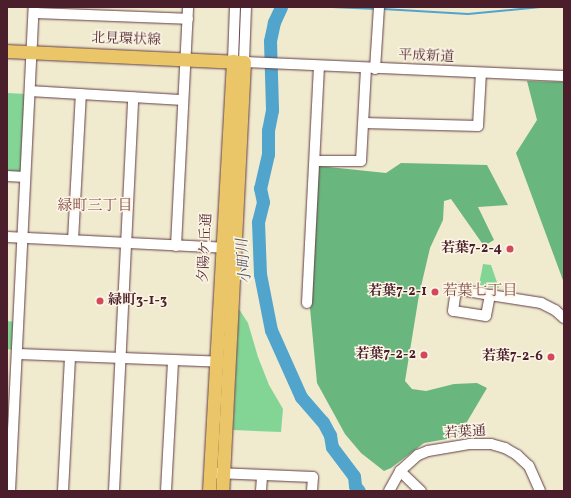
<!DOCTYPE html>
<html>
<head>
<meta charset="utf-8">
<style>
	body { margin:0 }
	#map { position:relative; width:571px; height:498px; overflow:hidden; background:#f0eacf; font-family:Vollkorn,"Noto Serif JP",serif }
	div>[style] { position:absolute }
	.green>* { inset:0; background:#83d596 }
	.forest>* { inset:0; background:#6ab67f }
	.stream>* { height:2px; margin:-1px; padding:0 1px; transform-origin:1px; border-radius:1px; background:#51a4cc }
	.river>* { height:13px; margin:-6.5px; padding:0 6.5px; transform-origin:6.5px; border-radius:6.5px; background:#51a4cc }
	.roads { filter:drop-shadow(0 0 1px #633d44) drop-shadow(0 0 1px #633d44) }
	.minor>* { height:10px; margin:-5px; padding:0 5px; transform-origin:5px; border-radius:5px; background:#fff }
	.major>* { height:13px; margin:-6.5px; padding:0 6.5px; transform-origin:6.5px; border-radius:6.5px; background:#ebc669 }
	.dots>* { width:11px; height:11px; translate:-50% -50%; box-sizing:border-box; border:2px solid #fcf5e5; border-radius:50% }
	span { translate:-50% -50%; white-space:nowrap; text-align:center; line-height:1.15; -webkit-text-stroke:3px #fcf5e5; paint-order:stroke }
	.street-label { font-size:14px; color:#4a1f2b }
	.poi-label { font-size:14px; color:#4a1f2b; font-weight:700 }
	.right { translate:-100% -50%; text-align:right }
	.left { translate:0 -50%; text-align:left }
	.neighbourhood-label { font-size:15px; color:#814c4a }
	.water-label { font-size:15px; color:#4d546b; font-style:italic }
	.frame { position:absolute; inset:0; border:8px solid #4a1f2b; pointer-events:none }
</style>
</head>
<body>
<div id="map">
	<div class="green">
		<div style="clip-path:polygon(7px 93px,26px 94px,22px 173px,7px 172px)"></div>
		<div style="clip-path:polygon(483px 264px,491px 265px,499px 288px,479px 285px)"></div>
		<div style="clip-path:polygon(239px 309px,248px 323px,258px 357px,269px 385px,283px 409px,281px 432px,233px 430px)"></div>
		<div style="clip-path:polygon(7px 321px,15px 322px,13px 350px,7px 349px)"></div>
	</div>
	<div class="forest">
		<div style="clip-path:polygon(527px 81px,564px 82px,564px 283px,516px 153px,537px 120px)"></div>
		<div style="clip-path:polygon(401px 163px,487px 165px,508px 205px,478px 207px,494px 240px,484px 246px,451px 199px,444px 201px,443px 220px,430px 248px,419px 295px,405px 381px,412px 389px,426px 391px,454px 384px,477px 383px,487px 388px,458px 437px,424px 443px,391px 468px,384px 471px,361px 453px,345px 434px,317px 383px,310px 308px,319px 166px,386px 173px)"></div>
	</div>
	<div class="stream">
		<div style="left:332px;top:7px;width:45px;rotate:2.5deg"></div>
		<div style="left:383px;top:9px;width:85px;rotate:3.4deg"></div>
		<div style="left:468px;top:14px;width:73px;rotate:-5.5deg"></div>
	</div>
	<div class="river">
		<div style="left:281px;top:7px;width:17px;rotate:115deg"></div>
		<div style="left:274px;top:22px;width:19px;rotate:102deg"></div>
		<div style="left:270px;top:41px;width:69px;rotate:88.3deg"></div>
		<div style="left:272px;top:110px;width:20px;rotate:101deg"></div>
		<div style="left:268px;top:130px;width:24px;rotate:90deg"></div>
		<div style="left:268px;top:154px;width:35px;rotate:103deg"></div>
		<div style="left:260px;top:188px;width:14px;rotate:78deg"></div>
		<div style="left:263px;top:202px;width:21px;rotate:104deg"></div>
		<div style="left:258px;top:222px;width:52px;rotate:87.8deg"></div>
		<div style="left:260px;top:274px;width:57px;rotate:78.9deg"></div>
		<div style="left:271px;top:330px;width:73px;rotate:65.9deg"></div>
		<div style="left:301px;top:397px;width:33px;rotate:49deg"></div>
		<div style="left:323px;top:422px;width:15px;rotate:62deg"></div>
		<div style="left:330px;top:435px;width:12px;rotate:81deg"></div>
		<div style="left:332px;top:447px;width:36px;rotate:53deg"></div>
		<div style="left:354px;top:476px;width:10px;rotate:84deg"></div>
		<div style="left:355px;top:486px;width:6px;rotate:51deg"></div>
	</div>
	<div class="roads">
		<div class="minor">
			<div style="left:246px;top:7px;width:55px;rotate:92.1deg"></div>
			<div style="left:244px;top:62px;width:320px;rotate:2.5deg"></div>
			<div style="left:34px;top:13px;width:154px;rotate:2.2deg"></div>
			<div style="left:233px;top:61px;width:54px;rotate:-87.9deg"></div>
			<div style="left:375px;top:69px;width:62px;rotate:-86.3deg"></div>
			<div style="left:30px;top:91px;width:153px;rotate:3.4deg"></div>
			<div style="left:364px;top:123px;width:114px;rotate:1.5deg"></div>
			<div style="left:478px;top:126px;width:53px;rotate:-86.8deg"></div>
			<div style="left:315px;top:161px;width:46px"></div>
			<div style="left:361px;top:161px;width:92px;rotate:-86.9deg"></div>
			<div style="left:7px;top:176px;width:18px;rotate:3deg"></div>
			<div style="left:7px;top:237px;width:223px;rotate:2.8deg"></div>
			<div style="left:73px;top:240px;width:146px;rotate:-86.9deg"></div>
			<div style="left:176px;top:246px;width:239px;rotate:-87.1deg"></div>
			<div style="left:456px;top:289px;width:35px;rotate:10deg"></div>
			<div style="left:490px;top:295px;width:21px;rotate:101deg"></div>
			<div style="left:486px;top:316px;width:33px;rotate:-171deg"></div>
			<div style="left:453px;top:311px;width:22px;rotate:-82deg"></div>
			<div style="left:490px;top:295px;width:52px;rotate:8.9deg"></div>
			<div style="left:541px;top:303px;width:16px;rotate:27deg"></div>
			<div style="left:555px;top:310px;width:12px;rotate:42deg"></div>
			<div style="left:307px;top:303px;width:237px;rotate:-87.1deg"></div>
			<div style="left:17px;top:354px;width:205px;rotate:2.2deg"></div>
			<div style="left:400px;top:471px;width:29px;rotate:44deg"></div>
			<div style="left:216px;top:473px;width:97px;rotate:2.4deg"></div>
			<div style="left:313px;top:477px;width:14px;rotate:94deg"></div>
			<div style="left:10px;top:491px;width:485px;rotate:-87.2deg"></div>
			<div style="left:63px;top:491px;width:134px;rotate:-87deg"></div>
			<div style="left:114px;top:491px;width:394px;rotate:-87.2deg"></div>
			<div style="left:166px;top:491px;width:130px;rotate:-86.9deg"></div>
			<div style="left:261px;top:491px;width:16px;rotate:-86deg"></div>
			<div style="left:389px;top:491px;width:23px;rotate:-61deg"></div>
			<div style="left:400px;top:471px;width:24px;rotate:-42deg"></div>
			<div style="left:418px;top:455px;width:11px;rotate:-22deg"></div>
			<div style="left:428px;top:451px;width:43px;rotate:-9.5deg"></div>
			<div style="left:470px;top:444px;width:21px"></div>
			<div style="left:491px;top:444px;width:15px;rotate:16deg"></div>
			<div style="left:505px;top:448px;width:14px;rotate:30deg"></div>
			<div style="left:517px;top:455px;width:16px;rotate:43deg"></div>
			<div style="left:529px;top:466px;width:27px;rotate:66deg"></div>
		</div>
		<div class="major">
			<div style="left:7px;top:51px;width:237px;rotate:2.7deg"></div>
			<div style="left:244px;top:62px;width:430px;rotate:92.9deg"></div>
			<div style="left:209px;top:491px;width:431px;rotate:-86.8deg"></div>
		</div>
	</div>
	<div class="dots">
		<div style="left:510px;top:249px;background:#d1495b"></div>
		<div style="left:435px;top:292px;background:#d1495b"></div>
		<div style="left:100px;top:301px;background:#d1495b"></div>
		<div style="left:424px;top:355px;background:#d1495b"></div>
		<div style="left:551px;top:357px;background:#d1495b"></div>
	</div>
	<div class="street-label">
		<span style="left:126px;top:40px;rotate:2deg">北見環状線</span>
		<span style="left:426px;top:57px;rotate:2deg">平成新道</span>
		<span style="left:206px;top:248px;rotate:-87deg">夕陽ケ丘通</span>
		<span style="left:465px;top:433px;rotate:-4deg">若葉通</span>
	</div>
	<div class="poi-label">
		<span class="right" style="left:502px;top:249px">若葉7-2-4</span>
		<span class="right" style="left:427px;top:292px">若葉7-2-1</span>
		<span class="left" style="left:108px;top:301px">緑町3-1-3</span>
		<span class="right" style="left:416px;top:355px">若葉7-2-2</span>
		<span class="right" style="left:543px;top:357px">若葉7-2-6</span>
	</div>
	<div class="neighbourhood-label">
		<span style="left:95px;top:207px">緑町三丁目</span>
		<span style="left:480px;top:292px">若葉七丁目</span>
	</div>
	<div class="water-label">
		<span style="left:245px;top:261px;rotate:-95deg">小町川</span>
	</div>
	<div class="frame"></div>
</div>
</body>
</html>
